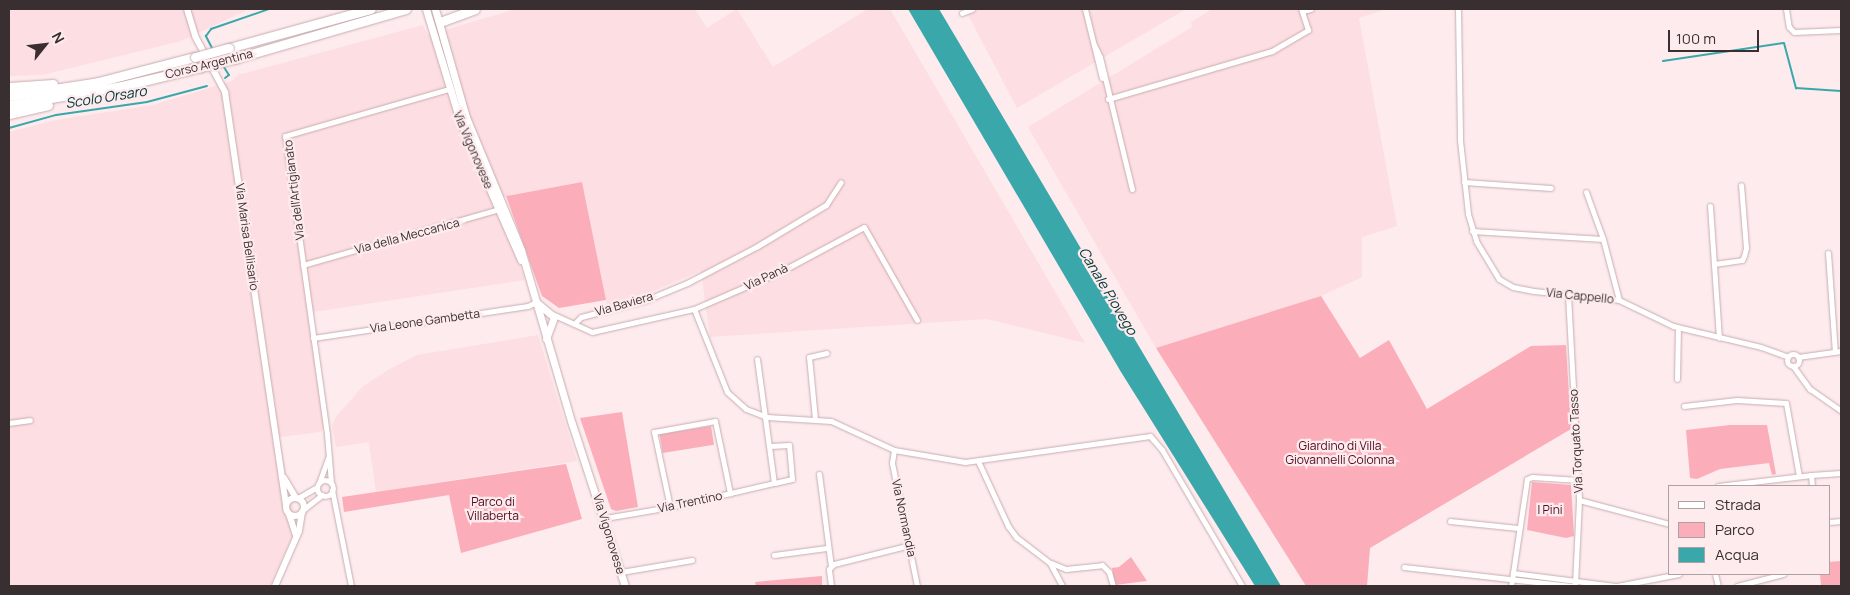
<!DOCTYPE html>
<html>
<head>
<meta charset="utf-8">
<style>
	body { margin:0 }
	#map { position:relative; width:1850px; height:595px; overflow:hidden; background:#fdebed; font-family:Manrope,sans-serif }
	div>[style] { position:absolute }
	.built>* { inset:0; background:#fddee2 }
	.green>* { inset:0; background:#fbaeba; transform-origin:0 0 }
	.water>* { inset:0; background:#3aa7aa }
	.stream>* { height:2px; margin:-1px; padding:0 1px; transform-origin:1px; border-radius:1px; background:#3aa7aa }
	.roads { filter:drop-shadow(0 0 1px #c8acaf) drop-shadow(0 0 1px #c8acaf) }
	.minor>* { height:5px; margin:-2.5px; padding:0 2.5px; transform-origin:2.5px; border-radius:2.5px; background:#fff }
	.minor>.ring { margin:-2.5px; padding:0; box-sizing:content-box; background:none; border:5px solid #fff; border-radius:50% }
	.tertiary>* { height:6px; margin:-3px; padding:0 3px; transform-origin:3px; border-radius:3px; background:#fff }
	.tertiary>.ring { margin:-3px; padding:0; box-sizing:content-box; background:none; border:6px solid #fff; border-radius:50% }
	.secondary>* { height:7px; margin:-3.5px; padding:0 3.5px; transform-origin:3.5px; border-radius:3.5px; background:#fff }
	.trunk>* { height:9px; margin:-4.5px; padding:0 4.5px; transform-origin:4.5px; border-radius:4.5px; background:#fff }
	.bridges { filter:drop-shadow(0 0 1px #c8acaf) drop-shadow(0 0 1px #c8acaf) }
	.trunk-bridge>* { height:9px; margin:-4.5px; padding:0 4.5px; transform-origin:4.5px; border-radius:4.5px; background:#fff }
	span { translate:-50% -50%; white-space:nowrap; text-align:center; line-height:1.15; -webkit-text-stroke:4.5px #fdebed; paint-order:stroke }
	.street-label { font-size:12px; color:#3a2f30 }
	.park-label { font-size:12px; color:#4f081e }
	.water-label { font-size:14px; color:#013637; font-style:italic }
	.frame { position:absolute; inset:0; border:10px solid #3a2f30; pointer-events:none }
	.legend { position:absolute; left:1668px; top:485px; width:162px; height:90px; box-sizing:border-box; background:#fdebed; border:1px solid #afa0a1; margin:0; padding:6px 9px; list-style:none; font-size:15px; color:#3a2f30 }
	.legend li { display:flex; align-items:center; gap:10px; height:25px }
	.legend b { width:25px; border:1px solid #afa0a1 }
	.north { position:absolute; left:20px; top:20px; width:50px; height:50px; -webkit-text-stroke:4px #fdebed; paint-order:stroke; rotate:61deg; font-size:14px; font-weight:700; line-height:20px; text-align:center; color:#3a2f30 }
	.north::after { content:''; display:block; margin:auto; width:18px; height:22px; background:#3a2f30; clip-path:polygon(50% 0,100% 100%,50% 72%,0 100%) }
	.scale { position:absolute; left:1668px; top:30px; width:91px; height:22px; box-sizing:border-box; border:2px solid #3a2f30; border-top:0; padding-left:6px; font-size:15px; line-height:18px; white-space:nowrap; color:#3a2f30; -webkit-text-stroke:4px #fdebed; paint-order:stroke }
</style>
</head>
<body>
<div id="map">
	<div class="built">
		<div style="clip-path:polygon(9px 9px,249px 9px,181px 41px,42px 75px,9px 76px)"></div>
		<div style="clip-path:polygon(516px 9px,695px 9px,707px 28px,737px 9px,773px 67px,868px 9px,890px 9px,1085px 343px,987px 319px,710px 337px,701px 271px,644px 295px,607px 306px,582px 182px,495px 198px,525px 280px,313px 312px,326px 426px,320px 432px,279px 437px,297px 526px,270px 586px,9px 586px,9px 132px,56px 120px,153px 105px,232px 81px,238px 75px,423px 25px,428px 35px)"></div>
		<div style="clip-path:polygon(965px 9px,1186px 9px,1017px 108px)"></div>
		<div style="clip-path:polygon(1212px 9px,1386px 9px,1359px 18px,1397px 226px,1362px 237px,1362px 277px,1321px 296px,1156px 348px,1028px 127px,1192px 27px,1191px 22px)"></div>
		<div style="clip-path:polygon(538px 335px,577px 461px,376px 492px,369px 442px,336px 447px,332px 425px,336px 417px,362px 387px,388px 370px,417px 355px)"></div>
	</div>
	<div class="green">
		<div style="clip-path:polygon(582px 182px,606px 300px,559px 308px,542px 296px,506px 196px)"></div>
		<div style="clip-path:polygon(1321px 296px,1360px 358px,1389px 340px,1427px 409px,1531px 346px,1566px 345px,1571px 429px,1370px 548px,1367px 586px,1306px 586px,1156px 348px)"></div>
		<div style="clip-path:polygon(622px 412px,638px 507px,616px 511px,611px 509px,580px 418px)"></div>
		<div style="clip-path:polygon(1730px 425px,1767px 425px,1776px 474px,1772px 475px,1769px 463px,1720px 469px,1697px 479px,1690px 478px,1686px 430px)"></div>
		<div style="left:711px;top:426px;width:19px;height:52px;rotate:81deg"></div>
		<div style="clip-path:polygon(566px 464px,582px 519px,461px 553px,449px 495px,344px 512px,342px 497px)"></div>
		<div style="clip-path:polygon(1532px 482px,1571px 485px,1574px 536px,1566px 538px,1527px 530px)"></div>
		<div style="clip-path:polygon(1131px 557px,1147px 581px,1115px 585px,1112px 568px,1119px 567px)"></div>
		<div style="clip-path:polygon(1841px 561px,1841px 586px,1821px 586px,1820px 574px,1829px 574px,1829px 562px)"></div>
		<div style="clip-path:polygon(822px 576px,822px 586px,756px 586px,755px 582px)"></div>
	</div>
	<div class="water">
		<div style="clip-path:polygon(908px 9px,939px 9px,1281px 586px,1255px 586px,1121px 372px)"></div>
	</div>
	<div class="stream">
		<div style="left:213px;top:50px;width:16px;rotate:-117deg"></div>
		<div style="left:206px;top:36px;width:9px;rotate:-54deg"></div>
		<div style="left:211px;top:29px;width:61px;rotate:-19deg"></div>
		<div style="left:1663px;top:61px;width:122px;rotate:-8.5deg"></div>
		<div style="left:1784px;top:43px;width:47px;rotate:75.1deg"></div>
		<div style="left:1796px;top:88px;width:45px;rotate:3.8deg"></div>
		<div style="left:222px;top:64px;width:13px;rotate:58deg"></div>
		<div style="left:229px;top:75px;width:5px;rotate:143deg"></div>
		<div style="left:9px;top:128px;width:49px;rotate:-15.5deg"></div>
		<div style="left:56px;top:115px;width:92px;rotate:-8.1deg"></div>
		<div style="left:147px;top:102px;width:62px;rotate:-14.9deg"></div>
	</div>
	<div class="roads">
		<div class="minor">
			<div style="left:1085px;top:9px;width:71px;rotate:76.2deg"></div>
			<div style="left:1458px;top:9px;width:131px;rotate:89.1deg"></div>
			<div style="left:1460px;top:140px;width:74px;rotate:83.8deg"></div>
			<div style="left:1468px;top:214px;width:28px;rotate:73deg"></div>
			<div style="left:1476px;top:241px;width:44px;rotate:58.8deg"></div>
			<div style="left:1499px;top:279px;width:16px;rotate:30deg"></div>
			<div style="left:1513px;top:287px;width:21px;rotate:11deg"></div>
			<div style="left:1534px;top:291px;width:85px;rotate:6deg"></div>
			<div style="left:1619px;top:300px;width:60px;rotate:25.7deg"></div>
			<div style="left:1673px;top:326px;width:90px;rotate:13.4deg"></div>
			<div style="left:1761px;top:347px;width:29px;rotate:20deg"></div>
			<div style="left:1786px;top:9px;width:18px;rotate:81deg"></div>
			<div style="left:1789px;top:27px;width:7px;rotate:45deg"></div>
			<div style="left:1794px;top:32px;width:47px;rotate:-2.4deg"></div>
			<div style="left:1302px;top:11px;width:9px;rotate:-13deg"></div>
			<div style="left:962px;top:13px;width:11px;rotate:-22deg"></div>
			<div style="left:1094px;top:45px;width:13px;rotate:63deg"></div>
			<div style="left:1100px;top:57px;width:136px;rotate:76.4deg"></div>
			<div style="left:1108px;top:99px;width:171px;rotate:-16.3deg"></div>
			<div style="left:1272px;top:51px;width:42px;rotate:-30.3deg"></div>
			<div style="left:1308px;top:30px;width:22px;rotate:-108deg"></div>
			<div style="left:1464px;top:182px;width:87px;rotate:3.9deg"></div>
			<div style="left:1586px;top:192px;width:50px;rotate:70.1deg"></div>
			<div style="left:1710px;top:206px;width:132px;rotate:86.1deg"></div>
			<div style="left:1472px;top:231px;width:131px;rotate:3.5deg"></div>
			<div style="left:1603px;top:239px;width:63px;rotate:75.3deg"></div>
			<div style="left:1828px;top:253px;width:99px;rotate:86deg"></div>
			<div style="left:1714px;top:264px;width:28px;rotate:-8deg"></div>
			<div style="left:1742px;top:260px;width:4px;rotate:-63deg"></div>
			<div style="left:1744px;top:256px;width:8px;rotate:-76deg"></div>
			<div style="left:1746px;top:248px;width:63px;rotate:-94.5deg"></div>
			<div style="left:303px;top:265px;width:204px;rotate:-15.9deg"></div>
			<div style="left:1568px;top:295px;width:205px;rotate:86.9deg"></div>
			<div style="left:1579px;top:500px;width:86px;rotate:92.7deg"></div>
			<div style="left:694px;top:309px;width:89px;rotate:68.3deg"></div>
			<div style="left:727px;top:392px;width:25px;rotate:42deg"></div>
			<div style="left:746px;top:409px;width:22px;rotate:21deg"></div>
			<div style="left:767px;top:417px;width:64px;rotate:3.6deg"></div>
			<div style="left:831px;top:421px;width:69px;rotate:24.7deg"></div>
			<div style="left:894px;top:450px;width:72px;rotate:9.6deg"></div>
			<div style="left:965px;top:462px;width:187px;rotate:-8deg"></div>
			<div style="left:1150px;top:436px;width:18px;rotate:49deg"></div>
			<div style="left:1162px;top:450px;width:158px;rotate:59.5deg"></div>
			<div style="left:552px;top:314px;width:44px;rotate:24.2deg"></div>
			<div style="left:592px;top:332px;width:105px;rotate:-12.7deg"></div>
			<div style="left:694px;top:309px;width:96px;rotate:-23.4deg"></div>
			<div style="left:782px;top:271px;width:93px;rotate:-28.2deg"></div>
			<div style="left:864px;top:227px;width:107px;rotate:60.3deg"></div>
			<div style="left:576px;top:322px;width:7px;rotate:-45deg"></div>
			<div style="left:581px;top:317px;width:67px;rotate:-14.7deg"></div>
			<div style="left:646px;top:300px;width:44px;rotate:-22.5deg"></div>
			<div style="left:687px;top:283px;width:78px;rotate:-27.6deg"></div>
			<div style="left:756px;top:247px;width:82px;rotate:-31deg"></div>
			<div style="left:826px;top:205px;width:27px;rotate:-57deg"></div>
			<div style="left:313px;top:338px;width:217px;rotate:-8.5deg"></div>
			<div style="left:528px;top:306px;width:9px;rotate:-27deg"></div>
			<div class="ring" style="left:1787px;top:354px;width:7px;height:7px"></div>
			<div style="left:1798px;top:357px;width:43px;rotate:-7.9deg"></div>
			<div style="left:1793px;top:366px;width:29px;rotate:54deg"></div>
			<div style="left:1810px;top:389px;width:38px;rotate:35deg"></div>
			<div style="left:1677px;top:379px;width:51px;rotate:-88.9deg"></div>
			<div style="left:1684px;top:406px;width:53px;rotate:-6.5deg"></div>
			<div style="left:1737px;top:400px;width:49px;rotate:3.5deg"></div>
			<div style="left:1786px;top:403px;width:74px;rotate:79.9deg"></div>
			<div style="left:815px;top:419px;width:62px;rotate:-95.5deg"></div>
			<div style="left:809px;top:357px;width:18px;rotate:-13deg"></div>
			<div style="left:9px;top:423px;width:21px;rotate:-8deg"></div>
			<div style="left:770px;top:446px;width:19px;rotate:-3deg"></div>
			<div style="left:789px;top:445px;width:34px;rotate:85deg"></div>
			<div style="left:792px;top:479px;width:18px;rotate:167deg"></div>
			<div style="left:894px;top:450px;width:13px;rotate:99deg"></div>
			<div style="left:892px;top:463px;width:126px;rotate:78.5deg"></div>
			<div style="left:978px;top:461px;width:72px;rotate:65.2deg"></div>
			<div style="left:1008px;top:526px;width:14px;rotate:54deg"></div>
			<div style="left:1016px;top:537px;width:43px;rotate:37.4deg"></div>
			<div style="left:1050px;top:563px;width:26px;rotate:62deg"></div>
			<div style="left:819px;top:474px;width:93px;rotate:82.6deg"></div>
			<div class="ring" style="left:317px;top:480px;width:11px;height:11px"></div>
			<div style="left:319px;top:483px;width:27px;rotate:-70deg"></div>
			<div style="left:331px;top:483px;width:49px;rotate:-94.7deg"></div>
			<div style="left:327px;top:434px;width:301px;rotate:-98deg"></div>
			<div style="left:285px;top:136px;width:171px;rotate:-16deg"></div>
			<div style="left:1718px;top:486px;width:94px;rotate:-6.7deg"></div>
			<div style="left:1812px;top:486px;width:11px;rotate:-95deg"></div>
			<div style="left:1811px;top:475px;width:30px;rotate:-4deg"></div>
			<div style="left:332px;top:490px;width:98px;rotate:78.8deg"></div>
			<div style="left:298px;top:498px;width:22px;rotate:-30deg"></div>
			<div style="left:1579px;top:500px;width:93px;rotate:14.9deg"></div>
			<div style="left:670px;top:507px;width:77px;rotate:-102deg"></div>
			<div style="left:654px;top:432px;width:62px;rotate:-10.2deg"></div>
			<div style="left:715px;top:421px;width:74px;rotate:78.2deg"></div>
			<div style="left:304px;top:509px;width:23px;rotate:-38deg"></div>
			<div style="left:605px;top:518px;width:66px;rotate:-9.6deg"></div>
			<div style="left:670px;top:507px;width:107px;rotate:-13deg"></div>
			<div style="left:774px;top:483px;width:125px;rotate:-97.8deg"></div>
			<div style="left:1450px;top:521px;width:68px;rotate:5.9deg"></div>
			<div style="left:1829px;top:522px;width:12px;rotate:-5deg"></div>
			<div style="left:774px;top:555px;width:53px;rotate:-7.5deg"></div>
			<div style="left:1051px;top:563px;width:16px;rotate:22deg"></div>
			<div style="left:1066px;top:569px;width:36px;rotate:-6deg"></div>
			<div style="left:1102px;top:565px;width:10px;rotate:45deg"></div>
			<div style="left:1109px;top:572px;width:15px;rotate:74deg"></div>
			<div style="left:1404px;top:567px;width:168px;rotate:6.5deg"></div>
			<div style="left:621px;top:572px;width:72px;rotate:-9.6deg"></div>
			<div style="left:1513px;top:573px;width:103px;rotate:7.3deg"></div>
			<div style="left:1715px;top:574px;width:12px;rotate:76deg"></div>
			<div style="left:831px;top:586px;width:17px;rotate:-97deg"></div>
			<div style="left:829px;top:569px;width:7px;rotate:-45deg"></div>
			<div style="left:834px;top:564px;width:78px;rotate:-14deg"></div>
			<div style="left:1511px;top:586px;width:108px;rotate:-81.5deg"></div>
			<div style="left:1527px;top:479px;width:5px;rotate:-22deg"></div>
			<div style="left:1532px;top:477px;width:47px;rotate:3.7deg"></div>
			<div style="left:1617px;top:586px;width:63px;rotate:-11deg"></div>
			<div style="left:1737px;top:586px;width:48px;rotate:-14.6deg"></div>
		</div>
		<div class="tertiary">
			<div style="left:187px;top:9px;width:28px;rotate:73deg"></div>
			<div style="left:195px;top:36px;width:64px;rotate:61.8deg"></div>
			<div style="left:225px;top:92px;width:416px;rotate:81.6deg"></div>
			<div style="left:284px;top:478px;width:23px;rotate:59deg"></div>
			<div class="ring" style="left:286px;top:498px;width:12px;height:12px"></div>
			<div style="left:289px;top:514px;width:23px;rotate:72deg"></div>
			<div style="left:275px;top:586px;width:60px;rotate:-66.4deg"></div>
			<div style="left:299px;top:531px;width:19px;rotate:-81deg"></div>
		</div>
		<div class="secondary">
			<div style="left:426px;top:9px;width:117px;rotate:73.1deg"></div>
			<div style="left:460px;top:121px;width:152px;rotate:66.3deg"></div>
			<div style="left:435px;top:9px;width:112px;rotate:74deg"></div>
			<div style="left:466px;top:117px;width:144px;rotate:67.5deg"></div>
			<div style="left:521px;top:250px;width:181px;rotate:73.7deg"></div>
			<div style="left:572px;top:424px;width:170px;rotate:71.9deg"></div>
			<div style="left:536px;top:302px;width:23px;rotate:40deg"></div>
			<div style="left:554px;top:317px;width:23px;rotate:110deg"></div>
		</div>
		<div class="trunk">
			<div style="left:440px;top:22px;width:37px;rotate:-20deg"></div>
			<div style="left:229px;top:48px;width:147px;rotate:-15.4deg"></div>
			<div style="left:237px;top:58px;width:176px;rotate:-16.2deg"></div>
			<div style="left:9px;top:87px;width:44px;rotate:-3.9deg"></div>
			<div style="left:9px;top:96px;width:90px;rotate:-8.9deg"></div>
			<div style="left:98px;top:82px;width:100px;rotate:-14.5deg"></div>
			<div style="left:9px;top:105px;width:115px;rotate:-9.5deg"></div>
			<div style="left:122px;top:86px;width:81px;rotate:-13.5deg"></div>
			<div style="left:9px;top:114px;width:40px;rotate:-13deg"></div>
		</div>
	</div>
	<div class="bridges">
		<div class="trunk-bridge">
			<div style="left:195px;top:57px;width:35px;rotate:-15deg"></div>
			<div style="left:201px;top:67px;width:37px;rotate:-14deg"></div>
		</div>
	</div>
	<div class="street-label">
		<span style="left:209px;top:64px;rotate:-14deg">Corso Argentina</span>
		<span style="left:473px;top:150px;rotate:67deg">Via Vigonovese</span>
		<span style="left:294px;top:190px;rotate:-97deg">Via dell'Artigianato</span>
		<span style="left:407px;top:236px;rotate:-15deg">Via della Meccanica</span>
		<span style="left:247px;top:237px;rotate:82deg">Via Marisa Bellisario</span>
		<span style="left:766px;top:277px;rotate:-25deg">Via Panà</span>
		<span style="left:1580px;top:296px;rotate:6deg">Via Cappello</span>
		<span style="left:624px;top:304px;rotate:-16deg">Via Baviera</span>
		<span style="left:425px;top:321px;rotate:-8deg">Via Leone Gambetta</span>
		<span style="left:1576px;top:441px;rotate:-93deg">Via Torquato Tasso</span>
		<span style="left:690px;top:502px;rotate:-12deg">Via Trentino</span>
		<span style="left:904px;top:518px;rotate:78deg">Via Normandia</span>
		<span style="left:609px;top:534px;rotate:73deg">Via Vigonovese</span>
	</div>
	<div class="park-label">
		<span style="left:1340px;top:453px">Giardino di Villa<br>Giovannelli Colonna</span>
		<span style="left:493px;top:509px">Parco di<br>Villaberta</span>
		<span style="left:1550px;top:510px">I Pini</span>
	</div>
	<div class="water-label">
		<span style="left:106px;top:97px;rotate:-9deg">Scolo Orsaro</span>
		<span style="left:1108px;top:291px;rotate:59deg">Canale Piovego</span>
	</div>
	<div class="frame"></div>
	<ul class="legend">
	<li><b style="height:6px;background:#fff"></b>Strada</li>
	<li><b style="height:14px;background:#fbaeba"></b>Parco</li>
	<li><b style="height:14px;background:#3aa7aa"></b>Acqua</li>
	</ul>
	<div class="north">N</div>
	<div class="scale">100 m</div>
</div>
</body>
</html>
